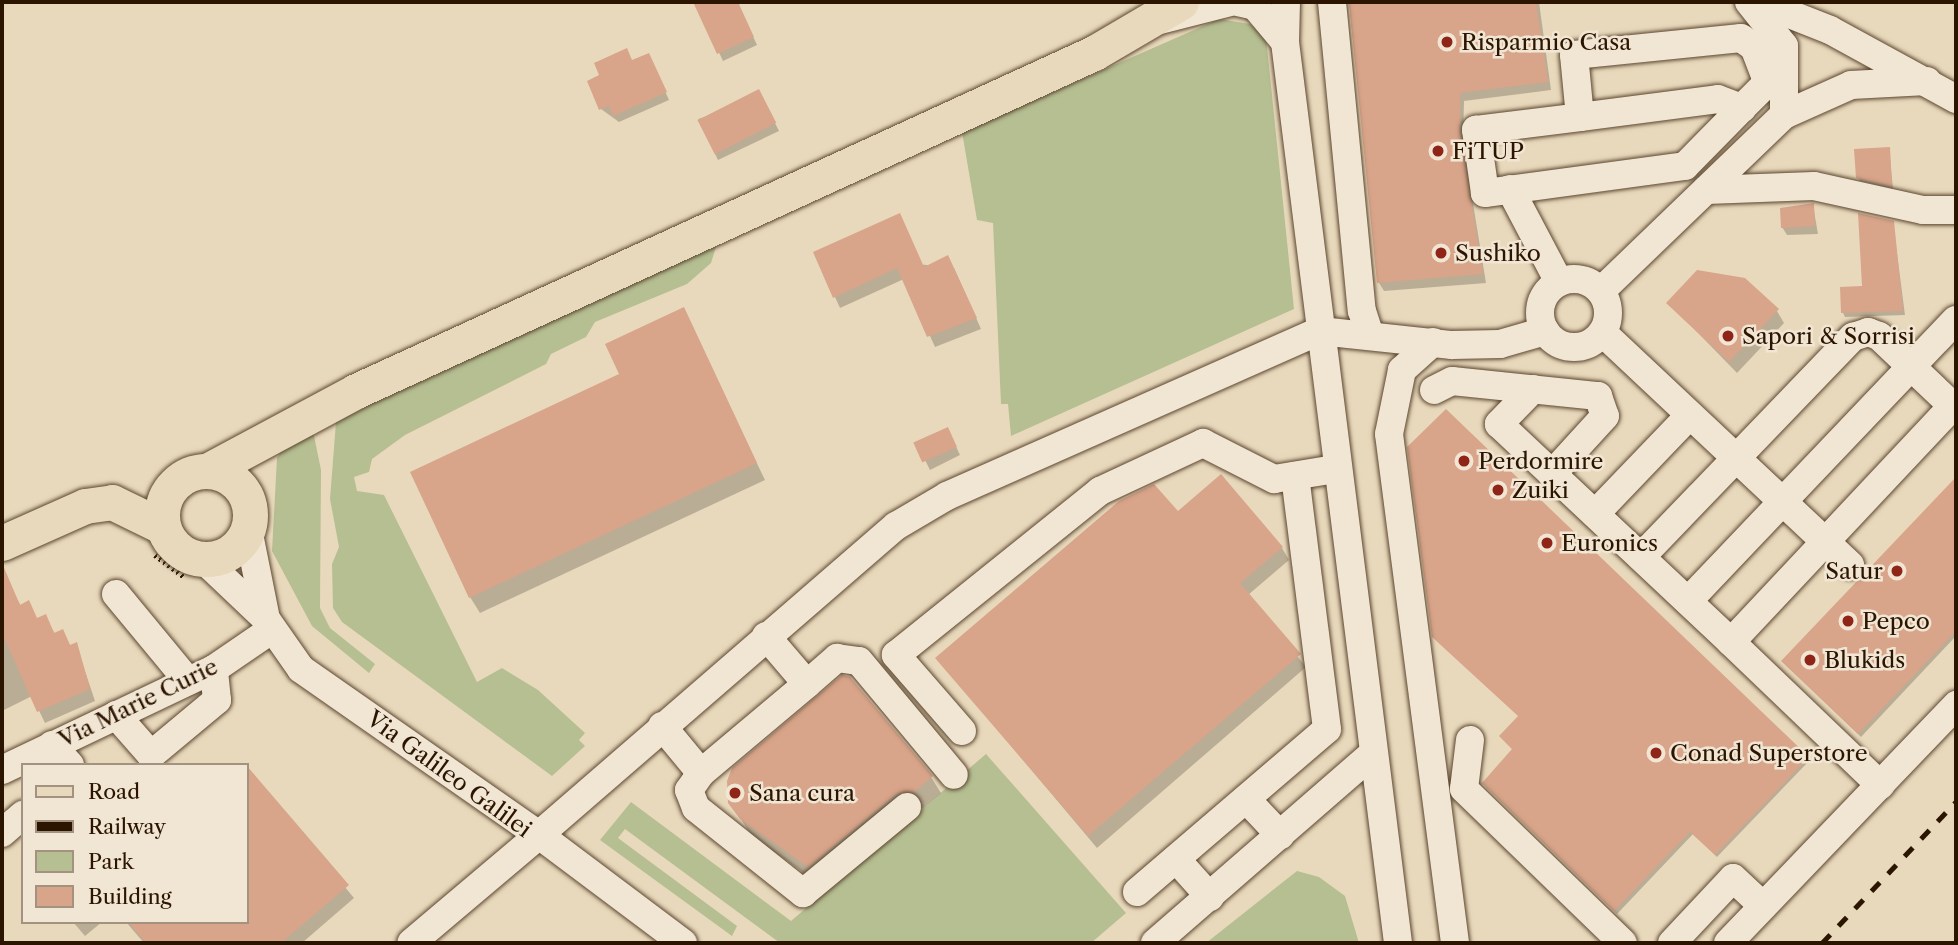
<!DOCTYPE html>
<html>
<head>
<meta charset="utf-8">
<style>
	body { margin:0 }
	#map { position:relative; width:1958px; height:945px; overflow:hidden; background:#e9d9bc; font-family:"Libre Caslon Text",serif }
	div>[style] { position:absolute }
	.green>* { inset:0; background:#b5bf92 }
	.shadow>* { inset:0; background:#0003 }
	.building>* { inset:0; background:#d8a48a; transform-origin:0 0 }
	.path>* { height:4.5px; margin-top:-2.25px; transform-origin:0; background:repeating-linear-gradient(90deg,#2c1500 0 2px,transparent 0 5.5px) }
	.roads { filter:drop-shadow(0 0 2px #5b462f) drop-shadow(0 0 2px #5b462f) }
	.minor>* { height:28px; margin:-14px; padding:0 14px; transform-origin:14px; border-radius:14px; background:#f1e6d3 }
	.minor>.ring { margin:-14px; padding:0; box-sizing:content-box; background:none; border:28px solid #f1e6d3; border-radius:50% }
	.major>* { height:35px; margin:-17.5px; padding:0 17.5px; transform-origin:17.5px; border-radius:17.5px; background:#e9d9bc }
	.major>.ring { margin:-17.5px; padding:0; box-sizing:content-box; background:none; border:35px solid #e9d9bc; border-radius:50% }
	.rail>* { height:5px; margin-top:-2.5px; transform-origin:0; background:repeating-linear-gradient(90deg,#2c1500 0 12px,transparent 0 24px) }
	.dots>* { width:19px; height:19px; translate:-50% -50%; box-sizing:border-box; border:4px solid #f1e6d3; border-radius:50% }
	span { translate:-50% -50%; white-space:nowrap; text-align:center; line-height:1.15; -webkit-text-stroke:5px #f1e6d3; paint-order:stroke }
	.poi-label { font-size:23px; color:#2c1500 }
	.left { translate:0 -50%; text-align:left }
	.right { translate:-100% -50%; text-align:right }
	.street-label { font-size:23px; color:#2c1500 }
	.frame { position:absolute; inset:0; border:4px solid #2c1500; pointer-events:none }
	.legend { position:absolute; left:21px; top:763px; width:228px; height:161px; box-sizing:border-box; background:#f1e6d3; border:2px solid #a2927f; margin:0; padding:9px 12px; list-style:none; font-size:21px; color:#2c1500 }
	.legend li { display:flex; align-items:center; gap:14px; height:35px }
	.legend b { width:35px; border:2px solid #a2927f }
</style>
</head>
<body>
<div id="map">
	<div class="green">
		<div style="clip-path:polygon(1219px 19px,1250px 24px,1266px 37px,1294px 309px,1011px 436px,1008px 404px,1001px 404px,993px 223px,977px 220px,962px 132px)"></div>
		<div style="clip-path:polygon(719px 237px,711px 263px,687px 284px,595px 322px,586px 337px,551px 354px,546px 364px,405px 435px,372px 459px,369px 472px,354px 477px,357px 491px,384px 495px,477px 682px,502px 668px,538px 690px,585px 733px,579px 740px,585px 746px,552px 776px,342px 622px,333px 608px,332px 564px,339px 547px,330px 499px,337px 409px)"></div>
		<div style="clip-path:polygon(311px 421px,321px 470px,320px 608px,330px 628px,375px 664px,369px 673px,312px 626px,272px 551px,277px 458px,289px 437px)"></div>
		<div style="clip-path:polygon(986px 754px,1126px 913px,1091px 943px,780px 943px,625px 829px,618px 838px,737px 926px,732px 936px,600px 840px,631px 802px,791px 921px)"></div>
		<div style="clip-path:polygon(1297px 871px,1319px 877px,1345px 896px,1359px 943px,1206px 943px)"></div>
	</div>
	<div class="shadow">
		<div style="clip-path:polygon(707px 2px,737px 2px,757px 45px,723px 61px,697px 6px)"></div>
		<div style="clip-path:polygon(1349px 2px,1539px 2px,1551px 90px,1464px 101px,1463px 142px,1486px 283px,1384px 291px,1379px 283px)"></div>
		<div style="clip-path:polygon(632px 62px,652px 62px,669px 100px,619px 122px,601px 109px)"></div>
		<div style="clip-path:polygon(763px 99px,779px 131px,718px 160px,698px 119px)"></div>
		<div style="clip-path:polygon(1889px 148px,1893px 189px,1860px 181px,1858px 178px)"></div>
		<div style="clip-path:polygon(1813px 205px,1818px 234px,1787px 235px,1782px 227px)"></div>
		<div style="clip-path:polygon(1893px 222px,1905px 315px,1845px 317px,1843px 313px,1863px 288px)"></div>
		<div style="clip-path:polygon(815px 253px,954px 268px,981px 329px,935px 347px,904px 279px,840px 308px)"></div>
		<div style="clip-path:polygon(1669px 303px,1777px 311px,1784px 323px,1737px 373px)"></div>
		<div style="clip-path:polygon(683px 309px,765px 480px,480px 613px,470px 597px,621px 375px)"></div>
		<div style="clip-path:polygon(952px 438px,960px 455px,930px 470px,917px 444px)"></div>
		<div style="clip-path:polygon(1956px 479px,1956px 636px,1861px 737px,1783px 662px)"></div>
		<div style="clip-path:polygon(1178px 514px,1282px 548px,1289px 560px,1248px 595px,1306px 667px,1097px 848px,938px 659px)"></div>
		<div style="clip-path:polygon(11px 589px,21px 606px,37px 619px,45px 616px,55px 634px,62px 631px,71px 647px,76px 644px,95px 701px,45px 723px,32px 696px,2px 711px,2px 593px)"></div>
		<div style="clip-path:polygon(1501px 737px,1807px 758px,1809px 761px,1717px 857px,1693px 834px,1617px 914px,1486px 787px,1513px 750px)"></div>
		<div style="clip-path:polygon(253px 777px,354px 898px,302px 943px,144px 943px,126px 922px,247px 922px,247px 782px)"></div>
		<div style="clip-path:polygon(931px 777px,941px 793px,923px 808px,906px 810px,818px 883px,752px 836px,730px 803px)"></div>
		<div style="clip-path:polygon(73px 922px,102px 922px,85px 936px)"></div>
	</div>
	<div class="building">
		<div style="clip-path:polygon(693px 2px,738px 2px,754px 37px,717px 54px)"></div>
		<div style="clip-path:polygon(1349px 2px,1536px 2px,1548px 82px,1460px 93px,1460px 132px,1483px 274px,1377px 283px)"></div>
		<div style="clip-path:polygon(627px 48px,632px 60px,649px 53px,667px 92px,613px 116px,609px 106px,599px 110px,587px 81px,599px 75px,594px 63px)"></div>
		<div style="left:759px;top:89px;width:38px;height:69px;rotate:63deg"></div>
		<div style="clip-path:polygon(1890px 147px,1892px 186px,1856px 178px,1854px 149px)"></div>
		<div style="clip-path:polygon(1814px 203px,1815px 226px,1781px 228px,1780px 208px)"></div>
		<div style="clip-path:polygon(900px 213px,924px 267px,948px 255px,977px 318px,927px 337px,897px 268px,833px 298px,813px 252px)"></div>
		<div style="clip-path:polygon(1858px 213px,1894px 221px,1903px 311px,1841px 313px,1840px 287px,1862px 286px)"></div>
		<div style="clip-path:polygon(1697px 270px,1745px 278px,1779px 309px,1729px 362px,1666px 303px)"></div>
		<div style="clip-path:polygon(684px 307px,757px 463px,469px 598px,410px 472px,619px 374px,605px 344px)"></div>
		<div style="clip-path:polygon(1446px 409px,1809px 757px,1715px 855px,1690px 832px,1614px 911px,1482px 783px,1512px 749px,1499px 736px,1518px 716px,1432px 637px,1407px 447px)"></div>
		<div style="left:948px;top:427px;width:22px;height:38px;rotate:66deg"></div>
		<div style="clip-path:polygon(1221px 474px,1283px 547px,1240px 583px,1301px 654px,1088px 836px,935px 658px,1119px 501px,1154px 484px,1178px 511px)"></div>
		<div style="clip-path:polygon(1956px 477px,1956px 631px,1858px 734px,1781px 661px)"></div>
		<div style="clip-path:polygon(2px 563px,20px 605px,29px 600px,37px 618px,46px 614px,54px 633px,63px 629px,70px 645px,77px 642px,90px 689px,37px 712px,2px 633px)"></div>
		<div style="clip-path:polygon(842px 675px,850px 677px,933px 776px,914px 792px,896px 794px,808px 867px,740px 819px,728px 803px,727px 781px,732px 768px)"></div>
		<div style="clip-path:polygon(247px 766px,349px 885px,281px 943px,146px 943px,128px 922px,247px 922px)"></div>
	</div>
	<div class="path">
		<div style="left:155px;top:555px;width:36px;rotate:37deg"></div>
	</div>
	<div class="roads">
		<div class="minor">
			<div style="left:1238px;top:2px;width:17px;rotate:13deg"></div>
			<div style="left:1255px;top:6px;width:47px;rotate:50.2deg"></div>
			<div style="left:1286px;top:2px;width:40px;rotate:91.4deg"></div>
			<div style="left:1285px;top:42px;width:908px;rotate:82.85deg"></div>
			<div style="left:1332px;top:2px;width:310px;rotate:84.5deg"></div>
			<div style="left:1362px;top:311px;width:25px;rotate:72deg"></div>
			<div style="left:1749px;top:2px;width:56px;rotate:51.5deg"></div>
			<div style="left:1784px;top:46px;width:69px;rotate:90deg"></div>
			<div style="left:1759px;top:2px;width:76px;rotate:21.5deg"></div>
			<div style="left:1830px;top:30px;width:144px;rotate:28.7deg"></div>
			<div style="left:1160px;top:20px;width:72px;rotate:-14.4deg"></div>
			<div style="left:1580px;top:117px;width:62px;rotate:-95.5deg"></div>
			<div style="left:1574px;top:55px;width:168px;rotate:-5.8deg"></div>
			<div style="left:1741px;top:38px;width:16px;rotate:35deg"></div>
			<div style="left:1754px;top:47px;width:34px;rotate:69deg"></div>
			<div style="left:1766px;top:79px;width:7px;rotate:106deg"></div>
			<div style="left:1764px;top:86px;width:31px;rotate:135deg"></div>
			<div style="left:1742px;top:108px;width:81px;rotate:134.5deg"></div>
			<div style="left:1685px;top:166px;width:202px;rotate:172.3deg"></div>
			<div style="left:1485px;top:193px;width:64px;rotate:-98.1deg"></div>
			<div style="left:1476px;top:130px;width:105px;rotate:-7.1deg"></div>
			<div style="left:1580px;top:117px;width:139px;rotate:-7.4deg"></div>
			<div style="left:1718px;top:99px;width:26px;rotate:21deg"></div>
			<div style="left:1510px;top:189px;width:105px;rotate:62.2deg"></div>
			<div style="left:1706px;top:190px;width:108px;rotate:-2.1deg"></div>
			<div style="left:1814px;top:186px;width:112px;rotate:12.4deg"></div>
			<div style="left:1923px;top:210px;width:33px"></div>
			<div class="ring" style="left:1540px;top:279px;width:40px;height:40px"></div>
			<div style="left:1601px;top:291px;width:254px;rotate:-43.9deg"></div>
			<div style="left:1784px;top:115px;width:73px;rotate:-24.1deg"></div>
			<div style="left:1851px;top:85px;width:76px;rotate:-3deg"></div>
			<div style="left:1603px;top:333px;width:339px;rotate:43.2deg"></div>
			<div style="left:1433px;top:342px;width:42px;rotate:137.9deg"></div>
			<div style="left:1402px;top:370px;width:65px;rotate:101.5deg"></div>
			<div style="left:1389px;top:434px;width:513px;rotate:82.61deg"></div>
			<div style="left:1533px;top:389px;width:49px;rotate:134.2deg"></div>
			<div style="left:1499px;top:424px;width:318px;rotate:43.2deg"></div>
			<div style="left:1731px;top:642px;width:324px;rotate:-46.8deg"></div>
			<div style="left:1434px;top:390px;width:20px;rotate:-27deg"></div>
			<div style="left:1452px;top:381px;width:147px;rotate:5.9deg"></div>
			<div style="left:1598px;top:396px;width:21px;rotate:71deg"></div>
			<div style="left:1605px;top:416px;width:79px;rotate:132.4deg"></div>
			<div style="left:1595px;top:514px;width:137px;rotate:-46.2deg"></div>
			<div style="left:248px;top:529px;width:92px;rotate:78.7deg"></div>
			<div style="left:266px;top:619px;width:61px;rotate:55deg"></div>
			<div style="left:301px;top:669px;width:290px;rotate:34.9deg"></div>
			<div style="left:539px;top:835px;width:167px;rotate:139.8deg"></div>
			<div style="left:1641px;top:557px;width:306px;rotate:-46.1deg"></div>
			<div style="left:1853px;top:337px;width:16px;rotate:-18deg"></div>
			<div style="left:1868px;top:332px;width:12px;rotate:20deg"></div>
			<div style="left:1879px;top:336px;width:106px;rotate:43.5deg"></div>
			<div style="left:203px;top:559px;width:81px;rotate:43.5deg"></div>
			<div style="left:116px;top:594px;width:113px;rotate:50.4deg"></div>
			<div style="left:1688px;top:601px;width:388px;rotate:-46.4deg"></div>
			<div style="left:766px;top:636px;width:63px;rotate:49.5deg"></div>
			<div style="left:807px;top:684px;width:40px;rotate:-41deg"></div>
			<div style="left:837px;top:658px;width:22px;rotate:8deg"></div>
			<div style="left:859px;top:661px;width:148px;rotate:50.2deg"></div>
			<div style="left:1731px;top:642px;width:207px;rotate:43.8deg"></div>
			<div style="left:116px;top:715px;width:53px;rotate:48.8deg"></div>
			<div style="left:151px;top:755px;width:86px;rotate:-39.8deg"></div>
			<div style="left:217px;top:700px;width:31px;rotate:-96deg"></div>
			<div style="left:662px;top:726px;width:61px;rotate:50.3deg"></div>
			<div style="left:701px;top:773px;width:21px;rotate:125deg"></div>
			<div style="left:689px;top:790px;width:19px;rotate:69deg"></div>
			<div style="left:696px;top:808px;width:137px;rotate:38.5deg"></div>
			<div style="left:803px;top:893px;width:135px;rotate:-39.6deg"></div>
			<div style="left:962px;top:731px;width:101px;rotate:-131deg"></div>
			<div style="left:896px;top:655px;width:262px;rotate:-38.8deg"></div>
			<div style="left:1100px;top:491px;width:114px;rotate:-25deg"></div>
			<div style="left:1203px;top:443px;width:80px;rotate:26.9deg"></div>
			<div style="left:1274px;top:479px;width:63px;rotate:-9.2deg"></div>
			<div style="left:1470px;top:740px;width:49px;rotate:97deg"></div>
			<div style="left:1464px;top:789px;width:221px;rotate:44.1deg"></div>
			<div style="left:52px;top:745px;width:27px;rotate:48deg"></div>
			<div style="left:2px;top:770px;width:235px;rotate:-25.5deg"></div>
			<div style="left:214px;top:669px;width:69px;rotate:-34.4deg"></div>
			<div style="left:701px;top:773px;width:138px;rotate:-40deg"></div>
			<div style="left:1246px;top:799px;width:50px;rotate:46.6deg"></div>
			<div style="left:2px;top:833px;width:28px;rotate:-41deg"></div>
			<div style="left:1176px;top:859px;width:51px;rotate:48.2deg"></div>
			<div style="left:1137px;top:892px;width:250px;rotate:-40.6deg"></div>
			<div style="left:1327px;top:729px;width:255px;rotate:-97.2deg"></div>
			<div style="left:683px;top:943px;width:180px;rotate:-143.1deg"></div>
			<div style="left:539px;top:835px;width:472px;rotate:-40.9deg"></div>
			<div style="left:896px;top:526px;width:59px;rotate:-30.5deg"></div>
			<div style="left:947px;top:496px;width:408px;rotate:-23.9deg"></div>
			<div style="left:1320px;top:331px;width:133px;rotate:6.1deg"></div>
			<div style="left:1452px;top:345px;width:48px;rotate:-1.2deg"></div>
			<div style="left:1500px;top:344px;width:47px;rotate:-16.1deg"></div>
			<div style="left:1155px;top:943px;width:286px;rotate:-41deg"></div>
			<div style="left:1672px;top:943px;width:89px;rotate:-46.8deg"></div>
			<div style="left:1733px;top:878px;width:41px;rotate:43deg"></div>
			<div style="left:1728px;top:943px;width:330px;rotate:-46.2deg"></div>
		</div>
		<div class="major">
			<div style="left:207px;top:471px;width:169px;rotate:-28.2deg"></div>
			<div style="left:356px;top:391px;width:812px;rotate:-24.61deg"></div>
			<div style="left:1094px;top:53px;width:101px;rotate:-30.4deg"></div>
			<div class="ring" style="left:162px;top:471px;width:53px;height:53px"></div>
			<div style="left:2px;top:543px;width:91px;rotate:-24deg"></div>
			<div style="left:85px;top:506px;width:27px;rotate:-8deg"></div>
			<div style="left:112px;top:502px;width:57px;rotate:26.1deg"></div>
		</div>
	</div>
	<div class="rail">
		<div style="left:1822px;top:943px;width:195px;rotate:-46.5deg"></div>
	</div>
	<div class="dots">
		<div style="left:1447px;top:42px;background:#8f2418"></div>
		<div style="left:1438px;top:151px;background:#8f2418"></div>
		<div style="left:1441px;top:253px;background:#8f2418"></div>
		<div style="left:1728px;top:336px;background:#8f2418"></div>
		<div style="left:1464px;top:461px;background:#8f2418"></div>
		<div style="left:1498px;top:490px;background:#8f2418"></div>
		<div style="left:1547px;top:543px;background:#8f2418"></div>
		<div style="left:1897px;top:571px;background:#8f2418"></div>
		<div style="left:1848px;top:621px;background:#8f2418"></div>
		<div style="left:1810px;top:660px;background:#8f2418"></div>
		<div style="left:1656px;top:753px;background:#8f2418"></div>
		<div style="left:735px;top:793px;background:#8f2418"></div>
	</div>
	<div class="poi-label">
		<span class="left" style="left:1461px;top:42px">Risparmio Casa</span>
		<span class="left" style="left:1452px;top:151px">FiTUP</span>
		<span class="left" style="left:1455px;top:253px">Sushiko</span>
		<span class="left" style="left:1742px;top:336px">Sapori &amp; Sorrisi</span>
		<span class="left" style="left:1478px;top:461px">Perdormire</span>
		<span class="left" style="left:1512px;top:490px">Zuiki</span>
		<span class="left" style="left:1561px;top:543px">Euronics</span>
		<span class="right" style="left:1883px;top:571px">Satur</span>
		<span class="left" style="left:1862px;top:621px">Pepco</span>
		<span class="left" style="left:1824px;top:660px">Blukids</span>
		<span class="left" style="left:1670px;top:753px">Conad Superstore</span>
		<span class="left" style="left:749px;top:793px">Sana cura</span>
	</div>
	<div class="street-label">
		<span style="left:138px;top:703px;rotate:-26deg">Via Marie Curie</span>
		<span style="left:449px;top:774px;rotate:36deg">Via Galileo Galilei</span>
	</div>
	<div class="frame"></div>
	<ul class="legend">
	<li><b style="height:9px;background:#e9d9bc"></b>Road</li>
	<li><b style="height:9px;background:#2c1500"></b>Railway</li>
	<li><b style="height:19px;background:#b5bf92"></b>Park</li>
	<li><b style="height:19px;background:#d8a48a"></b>Building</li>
	</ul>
</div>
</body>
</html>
